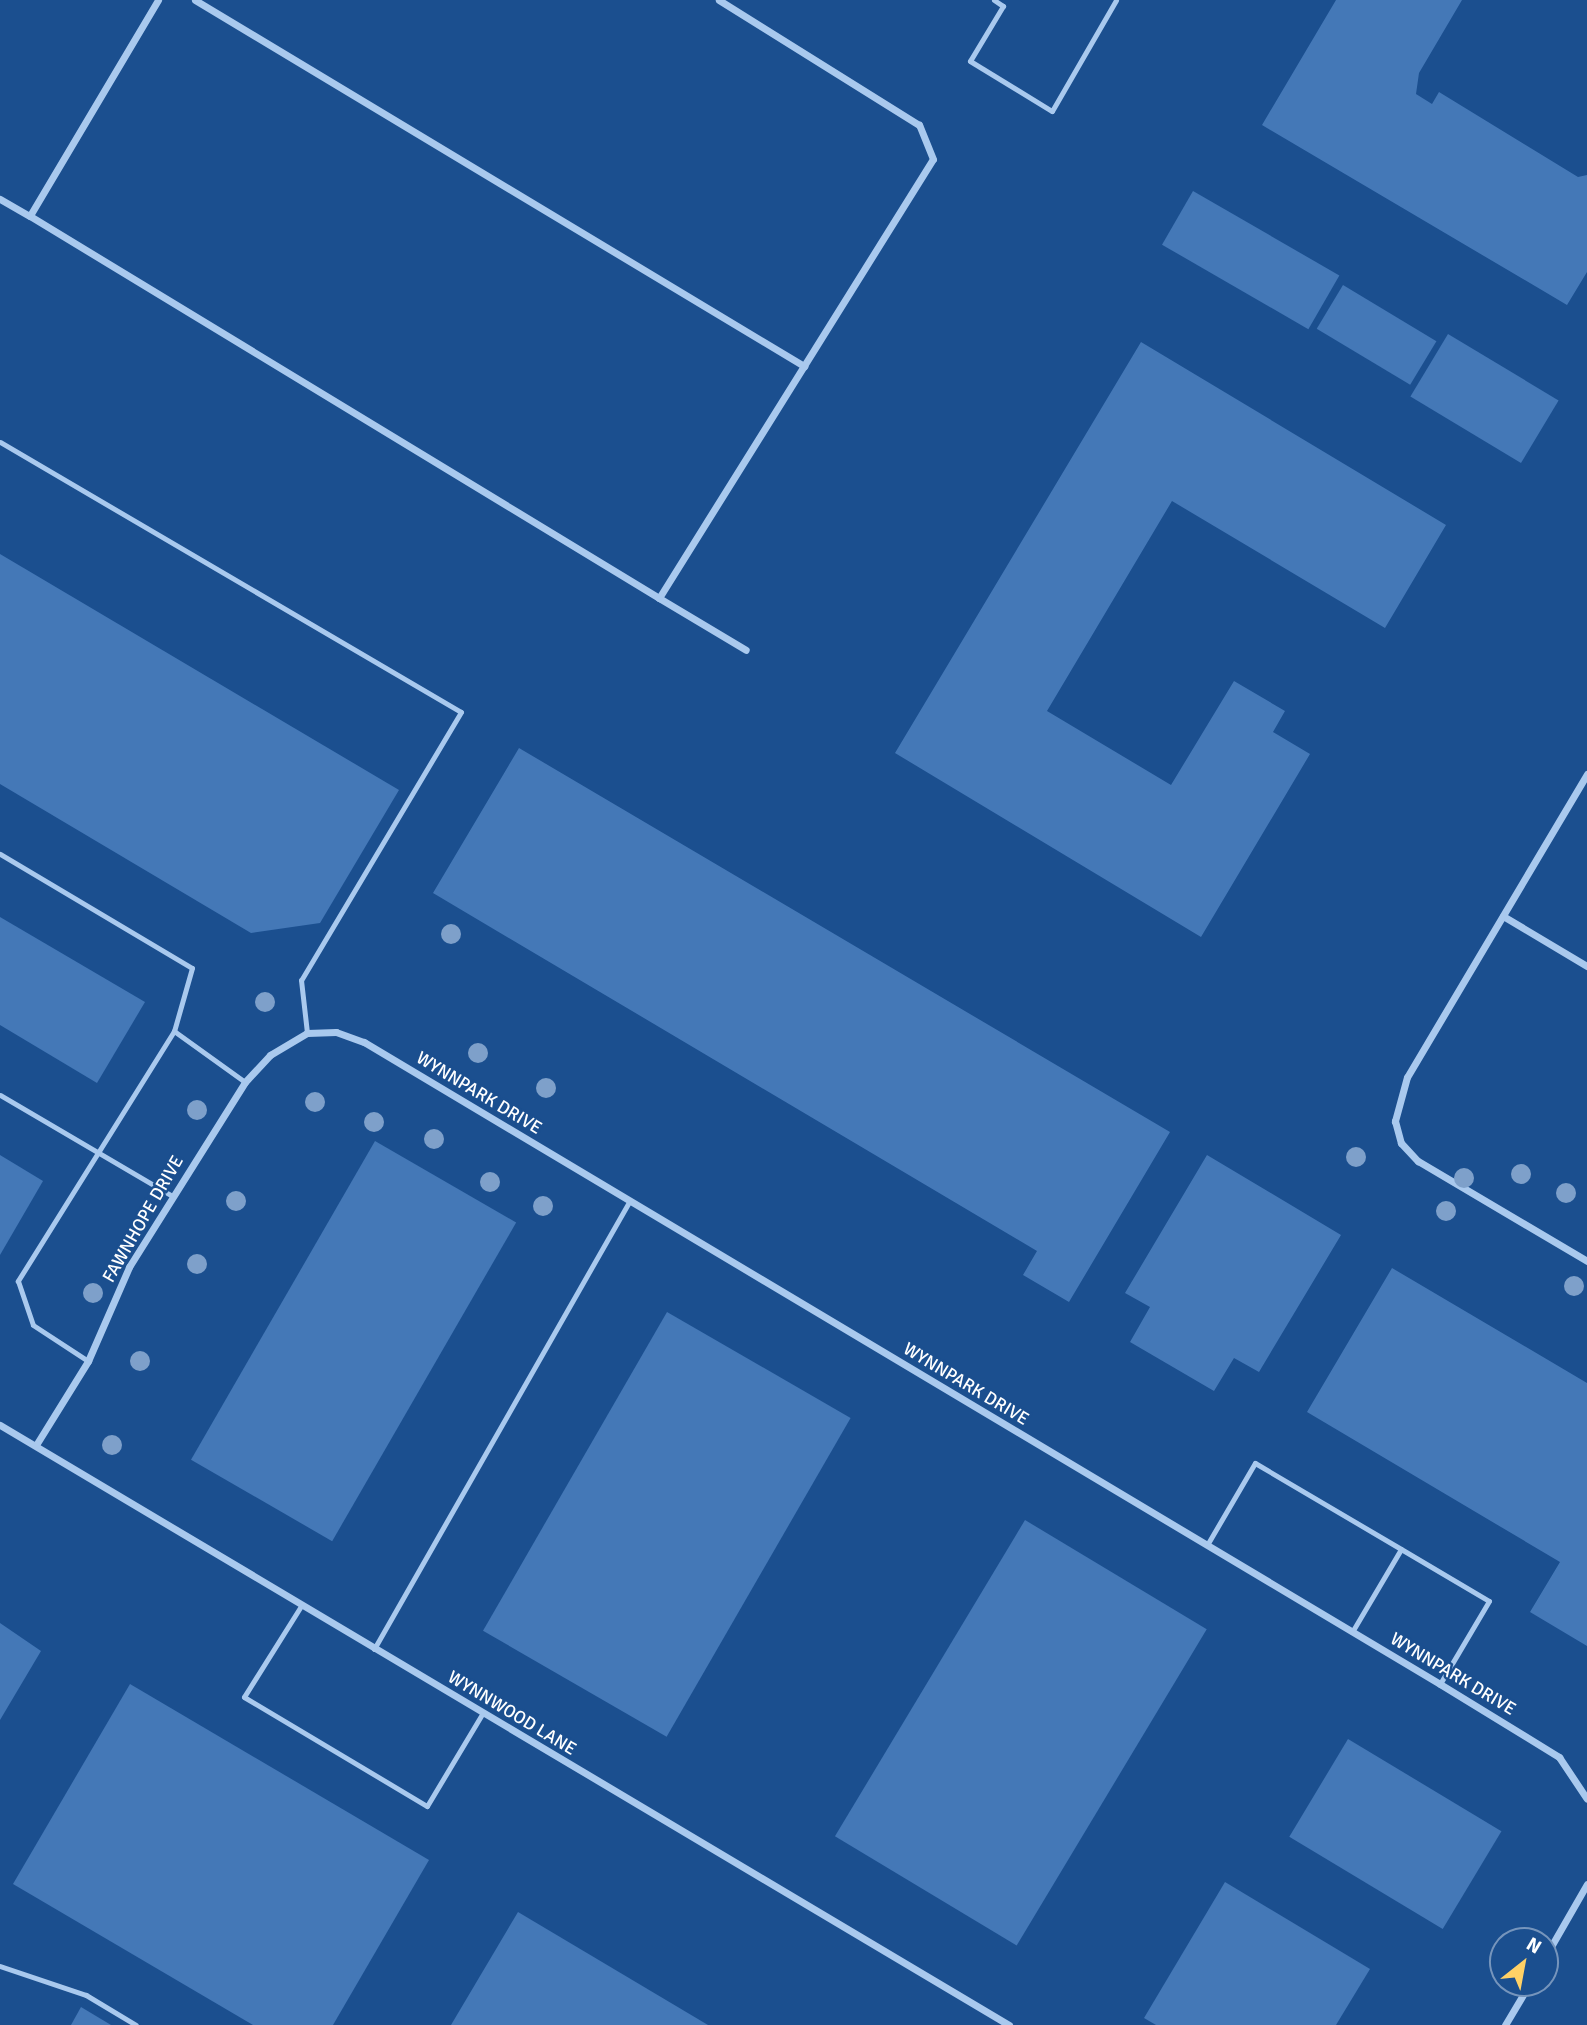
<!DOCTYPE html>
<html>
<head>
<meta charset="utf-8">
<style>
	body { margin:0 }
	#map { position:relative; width:1587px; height:2025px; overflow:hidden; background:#1b4f8f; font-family:Signika,sans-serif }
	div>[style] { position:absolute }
	.building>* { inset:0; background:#4478b7; transform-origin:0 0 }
	.lane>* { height:5px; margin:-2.5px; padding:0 2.5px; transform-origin:2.5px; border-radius:2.5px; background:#a9c9ee }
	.street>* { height:7px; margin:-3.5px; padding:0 3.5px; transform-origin:3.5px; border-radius:3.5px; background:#a9c9ee }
	.trees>* { width:20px; height:20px; margin:-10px; border-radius:50%; background:#7ea0ca }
	span { translate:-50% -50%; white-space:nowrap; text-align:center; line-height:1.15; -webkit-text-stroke:5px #1b4f8f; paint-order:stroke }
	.street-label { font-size:18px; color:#fff }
	.north { position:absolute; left:1489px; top:1927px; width:70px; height:70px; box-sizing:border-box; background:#1b4f8f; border:2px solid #7695bc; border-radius:50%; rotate:31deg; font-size:19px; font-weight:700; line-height:28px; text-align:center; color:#fff }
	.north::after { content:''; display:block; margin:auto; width:24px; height:32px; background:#ffd166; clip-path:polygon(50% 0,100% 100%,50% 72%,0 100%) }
</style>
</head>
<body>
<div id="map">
	<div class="building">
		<div style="clip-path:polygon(1336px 0,1462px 0,1419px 73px,1416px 94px,1432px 104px,1439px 92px,1578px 177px,1587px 175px,1587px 272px,1567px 305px,1262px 125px)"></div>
		<div style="left:1193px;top:191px;width:169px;height:62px;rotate:30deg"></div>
		<div style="left:1343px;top:285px;width:109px;height:51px;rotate:31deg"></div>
		<div style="left:1448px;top:334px;width:129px;height:73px;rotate:31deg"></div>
		<div style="clip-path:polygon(1141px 342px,1446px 525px,1385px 628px,1172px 501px,1047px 711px,1171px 785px,1234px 681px,1285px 711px,1273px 732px,1310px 754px,1201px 937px,895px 753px)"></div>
		<div style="clip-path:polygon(0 554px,399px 790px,320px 923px,251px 933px,0 784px)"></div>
		<div style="clip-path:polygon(519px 748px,1170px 1132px,1069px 1302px,1023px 1275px,1037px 1251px,433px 893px)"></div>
		<div style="clip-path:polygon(0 917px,145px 1002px,97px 1083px,0 1025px)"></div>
		<div style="left:375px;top:1141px;width:163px;height:368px;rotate:30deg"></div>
		<div style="clip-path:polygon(0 1155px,43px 1181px,0 1255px)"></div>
		<div style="clip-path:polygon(1207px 1155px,1341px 1235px,1259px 1372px,1234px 1358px,1214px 1391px,1130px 1342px,1150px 1307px,1125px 1293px)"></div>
		<div style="clip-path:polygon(1392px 1268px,1587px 1383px,1587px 1646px,1530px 1612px,1560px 1562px,1307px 1412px)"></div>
		<div style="left:667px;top:1312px;width:212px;height:368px;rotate:30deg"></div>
		<div style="left:1025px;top:1520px;width:212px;height:369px;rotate:31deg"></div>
		<div style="clip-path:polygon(0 1623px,41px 1651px,0 1720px)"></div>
		<div style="clip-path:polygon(130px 1684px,429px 1860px,333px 2025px,253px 2025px,13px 1884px)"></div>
		<div style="left:1348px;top:1739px;width:179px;height:114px;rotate:31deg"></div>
		<div style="clip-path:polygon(1225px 1882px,1370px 1969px,1336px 2025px,1156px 2025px,1144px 2018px)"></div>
		<div style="clip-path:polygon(518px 1912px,708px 2025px,451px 2025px)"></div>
		<div style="clip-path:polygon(81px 2007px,111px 2025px,71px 2025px)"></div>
	</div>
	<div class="lane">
		<div style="left:994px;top:0;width:11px;rotate:34deg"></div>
		<div style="left:1003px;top:6px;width:64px;rotate:121deg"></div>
		<div style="left:970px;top:61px;width:96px;rotate:31.4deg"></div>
		<div style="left:1052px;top:111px;width:128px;rotate:-60deg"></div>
		<div style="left:0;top:442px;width:534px;rotate:30.36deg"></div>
		<div style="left:461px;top:712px;width:312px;rotate:120.8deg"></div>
		<div style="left:301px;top:980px;width:53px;rotate:83.5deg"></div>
		<div style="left:0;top:854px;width:223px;rotate:30.7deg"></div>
		<div style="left:192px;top:968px;width:66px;rotate:105.9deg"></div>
		<div style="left:174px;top:1031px;width:295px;rotate:122deg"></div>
		<div style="left:18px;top:1281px;width:46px;rotate:71.2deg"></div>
		<div style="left:33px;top:1325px;width:66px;rotate:33.2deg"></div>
		<div style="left:174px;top:1031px;width:87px;rotate:35.7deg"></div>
		<div style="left:0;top:1095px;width:199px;rotate:30.4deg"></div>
		<div style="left:1207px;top:1545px;width:95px;rotate:-59.7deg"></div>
		<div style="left:1255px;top:1463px;width:169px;rotate:30.5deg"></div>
		<div style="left:1401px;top:1549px;width:102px;rotate:30.6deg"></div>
		<div style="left:1489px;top:1601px;width:96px;rotate:120.6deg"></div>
		<div style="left:301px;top:1606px;width:107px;rotate:122.1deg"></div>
		<div style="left:244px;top:1697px;width:213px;rotate:30.8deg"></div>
		<div style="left:427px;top:1806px;width:107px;rotate:-59.1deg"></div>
		<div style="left:1352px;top:1632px;width:96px;rotate:-59.4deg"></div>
		<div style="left:374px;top:1649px;width:515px;rotate:-60.3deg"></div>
		<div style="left:0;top:1966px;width:91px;rotate:18.6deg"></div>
		<div style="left:86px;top:1995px;width:58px;rotate:31deg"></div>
	</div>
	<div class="street">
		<div style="left:158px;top:0;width:251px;rotate:120.7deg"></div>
		<div style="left:30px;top:216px;width:736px;rotate:31.27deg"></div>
		<div style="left:659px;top:598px;width:517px;rotate:-58.03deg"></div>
		<div style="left:933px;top:159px;width:37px;rotate:-112deg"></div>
		<div style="left:919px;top:125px;width:236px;rotate:-148deg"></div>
		<div style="left:195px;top:0;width:711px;rotate:31.01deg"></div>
		<div style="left:0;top:199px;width:34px;rotate:30deg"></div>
		<div style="left:659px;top:598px;width:101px;rotate:30.9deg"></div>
		<div style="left:1587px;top:774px;width:352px;rotate:120.7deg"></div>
		<div style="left:1407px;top:1077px;width:46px;rotate:105.3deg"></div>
		<div style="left:1395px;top:1121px;width:23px;rotate:75deg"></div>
		<div style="left:1401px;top:1143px;width:25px;rotate:47deg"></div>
		<div style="left:1418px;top:1161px;width:196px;rotate:30.6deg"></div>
		<div style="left:1503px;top:916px;width:98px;rotate:30.8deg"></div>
		<div style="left:0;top:1425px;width:1174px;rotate:30.74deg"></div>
		<div style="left:36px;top:1445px;width:99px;rotate:-58.2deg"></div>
		<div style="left:88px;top:1361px;width:103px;rotate:-66.4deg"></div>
		<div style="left:129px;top:1267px;width:218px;rotate:-57.9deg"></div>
		<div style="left:245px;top:1082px;width:37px;rotate:-47deg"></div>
		<div style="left:270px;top:1055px;width:43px;rotate:-30.7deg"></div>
		<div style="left:307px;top:1033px;width:29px;rotate:-2deg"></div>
		<div style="left:336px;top:1032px;width:30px;rotate:20deg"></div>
		<div style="left:364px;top:1042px;width:1253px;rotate:30.82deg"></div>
		<div style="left:1440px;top:1684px;width:140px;rotate:31.5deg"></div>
		<div style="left:1559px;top:1757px;width:50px;rotate:56.3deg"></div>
		<div style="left:1545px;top:1957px;width:84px;rotate:-60.1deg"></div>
		<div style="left:1505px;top:2025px;width:49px;rotate:-59.2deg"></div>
	</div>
	<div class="trees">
		<div style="left:451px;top:934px"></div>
		<div style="left:265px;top:1002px"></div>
		<div style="left:478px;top:1053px"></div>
		<div style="left:546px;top:1088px"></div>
		<div style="left:315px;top:1102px"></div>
		<div style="left:197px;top:1110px"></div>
		<div style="left:374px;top:1122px"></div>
		<div style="left:434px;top:1139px"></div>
		<div style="left:1356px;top:1157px"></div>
		<div style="left:1521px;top:1174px"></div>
		<div style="left:1464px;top:1178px"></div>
		<div style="left:490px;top:1182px"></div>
		<div style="left:1566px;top:1193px"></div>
		<div style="left:236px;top:1201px"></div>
		<div style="left:543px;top:1206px"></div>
		<div style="left:1446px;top:1211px"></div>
		<div style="left:197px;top:1264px"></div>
		<div style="left:1574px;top:1286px"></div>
		<div style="left:93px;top:1293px"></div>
		<div style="left:140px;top:1361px"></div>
		<div style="left:112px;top:1445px"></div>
	</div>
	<div class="street-label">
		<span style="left:479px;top:1093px;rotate:31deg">WYNNPARK DRIVE</span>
		<span style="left:143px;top:1219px;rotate:-60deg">FAWNHOPE DRIVE</span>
		<span style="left:966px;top:1384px;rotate:31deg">WYNNPARK DRIVE</span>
		<span style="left:1453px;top:1674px;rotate:31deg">WYNNPARK DRIVE</span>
		<span style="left:512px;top:1713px;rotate:31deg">WYNNWOOD LANE</span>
	</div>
	<div class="north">N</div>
</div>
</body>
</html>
